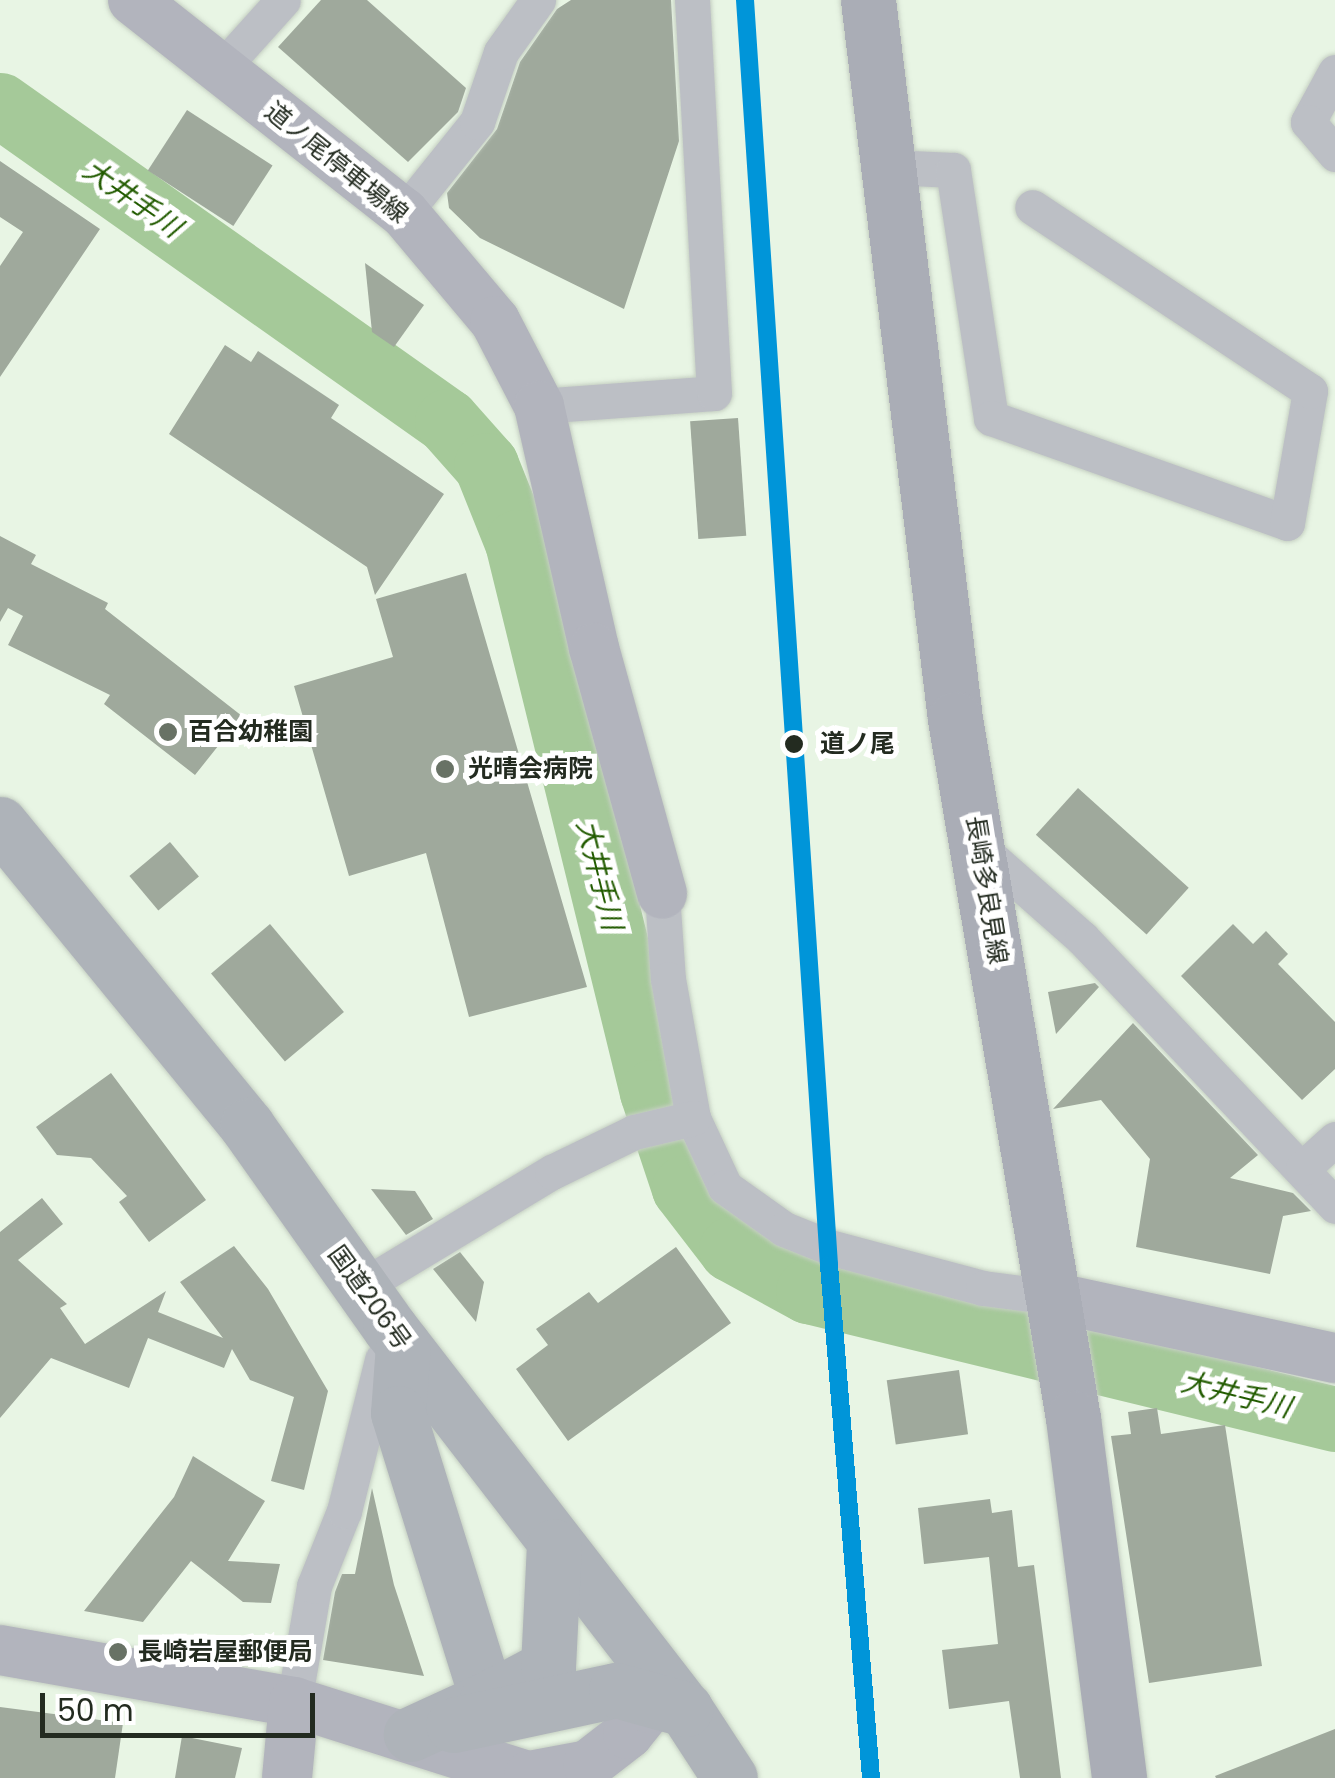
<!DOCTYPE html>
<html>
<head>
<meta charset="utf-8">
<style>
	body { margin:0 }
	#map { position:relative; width:1335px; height:1778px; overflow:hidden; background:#e8f5e4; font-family:Poppins,"Noto Sans JP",sans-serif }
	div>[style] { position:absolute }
	.river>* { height:65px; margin:-32.5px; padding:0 32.5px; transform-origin:32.5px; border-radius:32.5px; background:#a5c999 }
	.building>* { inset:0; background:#9fa99c; transform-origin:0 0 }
	.roads { filter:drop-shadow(0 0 2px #c5cfc2) drop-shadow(0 0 2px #c5cfc2) }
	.street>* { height:35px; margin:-17.5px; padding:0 17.5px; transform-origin:17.5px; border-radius:17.5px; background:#bcbfc5 }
	.secondary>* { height:50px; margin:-25px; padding:0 25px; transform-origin:25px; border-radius:25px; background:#b2b4bd }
	.primary>* { height:55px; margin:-27.5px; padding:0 27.5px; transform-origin:27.5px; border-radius:27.5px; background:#aaadb6 }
	.highway>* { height:55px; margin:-27.5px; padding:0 27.5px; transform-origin:27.5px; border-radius:27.5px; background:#aeb3b9 }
	.rail-1>* { height:18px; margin:-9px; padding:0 9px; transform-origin:9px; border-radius:9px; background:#0095d9 }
	.dots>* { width:28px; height:28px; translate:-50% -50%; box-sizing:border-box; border:5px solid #fff; border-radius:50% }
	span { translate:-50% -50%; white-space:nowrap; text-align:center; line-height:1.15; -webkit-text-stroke:10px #fff; paint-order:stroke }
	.street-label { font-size:25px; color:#232b20 }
	.poi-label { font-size:25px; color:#232b20; font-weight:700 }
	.left { translate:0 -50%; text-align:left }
	.stop-label { font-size:25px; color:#232b20; font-weight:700 }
	.water-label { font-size:28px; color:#225b00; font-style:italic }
	.scale { position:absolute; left:40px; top:1693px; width:275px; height:45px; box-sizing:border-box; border:5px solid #232b20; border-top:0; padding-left:12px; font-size:30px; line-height:35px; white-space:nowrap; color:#232b20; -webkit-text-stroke:8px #fff; paint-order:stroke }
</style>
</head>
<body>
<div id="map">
	<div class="river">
		<div style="left:0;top:105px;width:547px;rotate:35.26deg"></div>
		<div style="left:447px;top:421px;width:59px;rotate:48.4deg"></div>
		<div style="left:486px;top:465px;width:83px;rotate:68.1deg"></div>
		<div style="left:517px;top:542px;width:566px;rotate:76.21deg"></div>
		<div style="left:652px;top:1092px;width:101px;rotate:71.6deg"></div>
		<div style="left:684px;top:1188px;width:77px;rotate:52.4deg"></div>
		<div style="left:731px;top:1249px;width:88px;rotate:28.6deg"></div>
		<div style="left:808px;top:1291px;width:542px;rotate:13.65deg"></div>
	</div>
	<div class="building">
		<div style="clip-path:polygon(321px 0,367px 0,466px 88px,458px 112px,408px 162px,278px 47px)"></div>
		<div style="clip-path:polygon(571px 0,671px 0,679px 141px,624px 309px,480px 238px,449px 208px,447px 193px,497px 129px,520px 62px,557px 9px)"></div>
		<div style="left:187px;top:110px;width:102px;height:72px;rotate:33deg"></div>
		<div style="clip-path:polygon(0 161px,100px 229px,0 377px,0 266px,23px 232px,0 217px)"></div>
		<div style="clip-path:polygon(365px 263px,424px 305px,394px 347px,372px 332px)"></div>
		<div style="clip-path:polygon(225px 345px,251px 362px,258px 351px,339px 405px,331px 418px,444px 494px,375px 595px,367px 567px,169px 434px)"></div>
		<div style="left:738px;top:418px;width:118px;height:48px;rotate:86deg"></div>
		<div style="clip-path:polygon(0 536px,36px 555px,31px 564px,108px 603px,105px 609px,242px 716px,195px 775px,104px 704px,110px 695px,8px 645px,23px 616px,8px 608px,0 622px)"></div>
		<div style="clip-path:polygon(466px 573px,587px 987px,469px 1017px,426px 853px,349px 876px,294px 686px,393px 657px,376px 599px)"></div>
		<div style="left:1078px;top:788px;width:149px;height:63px;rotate:42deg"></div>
		<div style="left:170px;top:842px;width:45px;height:53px;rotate:50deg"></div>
		<div style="left:270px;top:924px;width:115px;height:77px;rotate:50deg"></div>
		<div style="clip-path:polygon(1233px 924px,1253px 944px,1266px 931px,1288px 954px,1278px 964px,1335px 1022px,1335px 1069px,1302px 1100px,1181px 976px)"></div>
		<div style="clip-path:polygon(1095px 983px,1099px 987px,1056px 1034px,1048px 992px)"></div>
		<div style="clip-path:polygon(1133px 1023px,1258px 1155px,1230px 1178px,1293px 1193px,1311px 1211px,1283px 1216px,1270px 1274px,1136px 1247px,1150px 1159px,1101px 1100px,1053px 1109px)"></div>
		<div style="clip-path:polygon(111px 1073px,206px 1200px,149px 1242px,119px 1202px,127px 1196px,91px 1158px,57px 1155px,36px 1127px)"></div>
		<div style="clip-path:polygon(371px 1189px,415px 1191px,433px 1219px,406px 1235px)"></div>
		<div style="clip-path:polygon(42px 1198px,63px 1224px,18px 1260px,67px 1304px,60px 1308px,85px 1344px,166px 1291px,158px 1312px,223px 1338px,180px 1282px,234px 1246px,268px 1289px,328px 1391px,304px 1490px,271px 1481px,294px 1397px,250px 1380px,232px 1349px,224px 1368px,148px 1338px,129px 1388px,51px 1358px,0 1418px,0 1232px)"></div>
		<div style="clip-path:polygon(676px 1247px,731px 1323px,568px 1441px,516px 1369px,548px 1345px,536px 1329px,589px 1292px,598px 1303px)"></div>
		<div style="clip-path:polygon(460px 1252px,484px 1282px,476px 1322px,433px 1269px)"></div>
		<div style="left:959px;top:1370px;width:65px;height:73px;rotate:82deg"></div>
		<div style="clip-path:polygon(1157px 1408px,1161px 1434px,1225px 1425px,1262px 1666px,1149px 1683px,1111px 1436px,1131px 1434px,1128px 1412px)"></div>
		<div style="clip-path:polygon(193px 1456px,265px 1501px,228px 1561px,280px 1564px,271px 1603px,243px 1602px,191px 1561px,143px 1622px,84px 1611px,174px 1497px)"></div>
		<div style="clip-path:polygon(372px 1488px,394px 1585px,424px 1676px,323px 1660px,335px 1592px,342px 1574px,355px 1574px)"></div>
		<div style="clip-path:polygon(990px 1499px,992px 1513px,1012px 1510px,1018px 1567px,1034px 1565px,1061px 1778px,1020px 1778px,1009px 1701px,949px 1709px,942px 1650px,998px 1644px,989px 1557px,924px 1564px,918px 1508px)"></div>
		<div style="clip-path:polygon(0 1707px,123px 1723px,115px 1778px,0 1778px)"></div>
		<div style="clip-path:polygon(1335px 1729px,1335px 1778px,1216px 1778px,1215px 1776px)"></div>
		<div style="clip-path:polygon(182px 1736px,242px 1748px,235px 1778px,175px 1778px)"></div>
	</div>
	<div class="roads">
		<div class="street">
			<div style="left:220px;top:70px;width:94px;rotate:-48deg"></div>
			<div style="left:1335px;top:72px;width:57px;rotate:118.4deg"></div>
			<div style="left:1308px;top:122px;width:42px;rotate:49.8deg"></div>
			<div style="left:890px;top:167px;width:63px;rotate:2.7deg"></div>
			<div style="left:953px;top:170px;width:251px;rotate:81.3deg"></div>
			<div style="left:991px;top:418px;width:314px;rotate:19.5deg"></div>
			<div style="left:1287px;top:523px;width:134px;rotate:-80.1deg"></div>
			<div style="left:1310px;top:391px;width:333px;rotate:-146.5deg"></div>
			<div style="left:404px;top:213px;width:117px;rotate:-51.3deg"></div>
			<div style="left:477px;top:122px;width:74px;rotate:-71.1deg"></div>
			<div style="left:501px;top:52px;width:64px;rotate:-54.6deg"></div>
			<div style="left:539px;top:406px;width:175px;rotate:-4.2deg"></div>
			<div style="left:714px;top:393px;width:394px;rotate:-93.2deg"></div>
			<div style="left:980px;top:848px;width:136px;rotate:41.4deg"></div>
			<div style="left:1082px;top:938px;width:369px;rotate:46.6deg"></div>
			<div style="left:662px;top:894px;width:85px;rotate:86deg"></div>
			<div style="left:668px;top:979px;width:141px;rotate:79.8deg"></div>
			<div style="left:693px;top:1118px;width:76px;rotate:65.1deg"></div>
			<div style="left:725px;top:1187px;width:72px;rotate:35.4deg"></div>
			<div style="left:784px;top:1229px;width:48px;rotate:21.8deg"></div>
			<div style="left:829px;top:1247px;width:159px;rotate:14.9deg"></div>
			<div style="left:983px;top:1288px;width:70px;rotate:7.4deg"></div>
			<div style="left:1303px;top:1168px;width:43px;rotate:-42.2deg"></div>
			<div style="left:361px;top:1287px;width:223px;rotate:-31.1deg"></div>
			<div style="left:552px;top:1172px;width:91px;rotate:-26deg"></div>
			<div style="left:634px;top:1132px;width:61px;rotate:-13.3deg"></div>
			<div style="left:294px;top:1702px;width:118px;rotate:-80.2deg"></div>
			<div style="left:314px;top:1586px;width:81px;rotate:-68.2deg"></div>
			<div style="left:344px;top:1511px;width:156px;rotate:-75.9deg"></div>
		</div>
		<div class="secondary">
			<div style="left:133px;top:0;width:345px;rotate:38.2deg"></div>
			<div style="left:404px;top:213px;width:141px;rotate:49.9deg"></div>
			<div style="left:495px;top:321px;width:96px;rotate:62.6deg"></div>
			<div style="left:539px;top:406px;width:248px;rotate:77.2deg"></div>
			<div style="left:594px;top:648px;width:255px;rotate:74.5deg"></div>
			<div style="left:1052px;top:1297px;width:289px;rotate:12.2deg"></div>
			<div style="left:0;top:1650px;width:299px;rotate:10deg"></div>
			<div style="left:294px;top:1702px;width:251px;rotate:17.6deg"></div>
			<div style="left:529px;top:1776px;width:60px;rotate:-10.6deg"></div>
			<div style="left:588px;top:1765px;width:51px;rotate:-37.8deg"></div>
			<div style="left:628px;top:1734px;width:33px;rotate:-51deg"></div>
			<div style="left:649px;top:1708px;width:47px;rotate:-97.3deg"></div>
			<div style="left:287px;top:1778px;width:76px;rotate:-84.7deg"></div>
		</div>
		<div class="primary">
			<div style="left:868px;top:0;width:724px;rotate:83.1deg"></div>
			<div style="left:955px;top:719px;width:709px;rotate:80.42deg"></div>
			<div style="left:1073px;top:1418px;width:363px;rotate:82.7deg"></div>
		</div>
		<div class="highway">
			<div style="left:0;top:824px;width:390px;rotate:50.7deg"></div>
			<div style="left:247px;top:1126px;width:247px;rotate:54.7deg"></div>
			<div style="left:390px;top:1328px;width:482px;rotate:52.3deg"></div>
			<div style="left:685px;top:1709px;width:82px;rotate:56.9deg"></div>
			<div style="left:403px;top:1345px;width:68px;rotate:94.2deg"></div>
			<div style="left:398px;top:1413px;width:300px;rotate:72.7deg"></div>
			<div style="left:487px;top:1699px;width:84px;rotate:155.3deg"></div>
			<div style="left:487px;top:1699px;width:69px;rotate:-27.7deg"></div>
			<div style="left:548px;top:1667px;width:121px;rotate:-87.2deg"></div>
			<div style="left:453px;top:1725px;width:167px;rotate:-12.1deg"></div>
			<div style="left:616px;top:1690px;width:72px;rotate:15.4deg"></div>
		</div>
	</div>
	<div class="rail-1">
		<div style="left:745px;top:0;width:1268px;rotate:86.2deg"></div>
		<div style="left:829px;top:1265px;width:515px;rotate:85.32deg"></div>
	</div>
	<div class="dots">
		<div style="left:168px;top:732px;background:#687265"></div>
		<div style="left:794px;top:744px;background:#232b20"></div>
		<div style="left:445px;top:769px;background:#687265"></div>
		<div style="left:118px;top:1652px;background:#687265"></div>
	</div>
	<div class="street-label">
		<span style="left:336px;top:163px;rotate:39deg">道ノ尾停車場線</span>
		<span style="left:986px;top:890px;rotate:81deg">長崎多良見線</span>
		<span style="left:369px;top:1298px;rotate:54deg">国道206号</span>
	</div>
	<div class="poi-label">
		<span class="left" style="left:188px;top:732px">百合幼稚園</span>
		<span class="left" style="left:468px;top:769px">光晴会病院</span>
		<span class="left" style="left:138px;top:1652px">長崎岩屋郵便局</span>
	</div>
	<div class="stop-label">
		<span class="left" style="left:820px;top:744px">道ノ尾</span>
	</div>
	<div class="water-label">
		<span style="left:132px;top:199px;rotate:35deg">大井手川</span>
		<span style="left:599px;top:875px;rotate:76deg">大井手川</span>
		<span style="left:1236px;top:1395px;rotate:14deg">大井手川</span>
	</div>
	<div class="scale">50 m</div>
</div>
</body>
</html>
